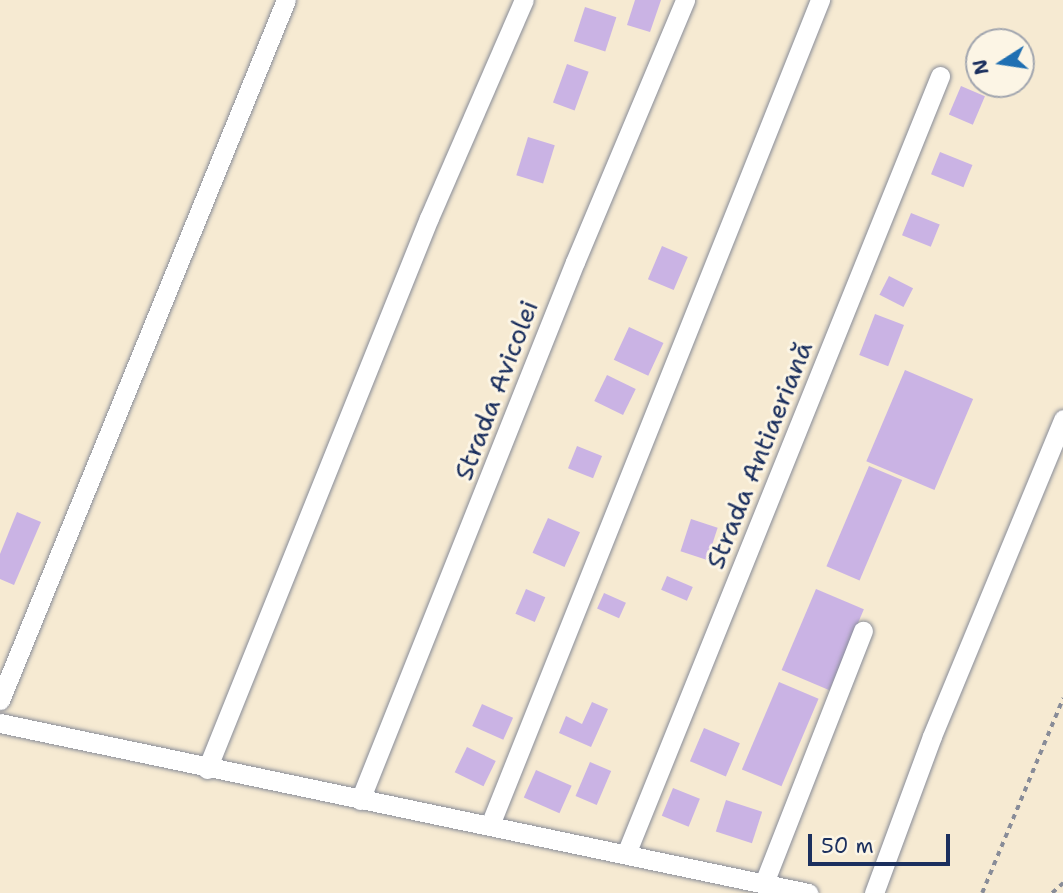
<!DOCTYPE html>
<html>
<head>
<meta charset="utf-8">
<style>
	body { margin:0 }
	#map { position:relative; width:1063px; height:893px; overflow:hidden; background:#f6ead2; font-family:"Shantell Sans",sans-serif }
	div>[style] { position:absolute }
	.building>* { inset:0; background:#cab3e4; transform-origin:0 0 }
	.path>* { height:3.5px; margin-top:-1.75px; transform-origin:0; background:repeating-linear-gradient(90deg,#888c98 0 5px,transparent 0 10px) }
	.roads { filter:drop-shadow(0 0 2px #888c98) drop-shadow(0 0 2px #888c98) }
	.street>* { height:19px; margin:-9.5px; padding:0 9.5px; transform-origin:9.5px; border-radius:9.5px; background:#fff }
	span { translate:-50% -50%; white-space:nowrap; text-align:center; line-height:1.15; -webkit-text-stroke:6px #fcf5e5; paint-order:stroke }
	.street-label { font-size:26px; color:#1b2f5e }
	.north { position:absolute; left:965px; top:28px; width:70px; height:70px; box-sizing:border-box; background:#fcf5e5; border:2px solid #a2a6af; border-radius:50%; rotate:258deg; font-size:19px; font-weight:700; line-height:28px; text-align:center; color:#1b2f5e }
	.north::after { content:''; display:block; margin:auto; width:24px; height:32px; background:#1f6fb2; clip-path:polygon(50% 0,100% 100%,50% 72%,0 100%) }
	.scale { position:absolute; left:808px; top:834px; width:142px; height:32px; box-sizing:border-box; border:4px solid #1b2f5e; border-top:0; padding-left:9px; font-size:21px; line-height:24px; white-space:nowrap; color:#1b2f5e; -webkit-text-stroke:5px #fcf5e5; paint-order:stroke }
</style>
</head>
<body>
<div id="map">
	<div class="building">
		<div style="clip-path:polygon(635px 0,661px 0,650px 32px,627px 25px)"></div>
		<div style="left:585px;top:7px;width:33px;height:36px;rotate:18deg"></div>
		<div style="left:567px;top:64px;width:23px;height:41px;rotate:20deg"></div>
		<div style="left:961px;top:86px;width:26px;height:31px;rotate:23deg"></div>
		<div style="left:528px;top:137px;width:28px;height:40px;rotate:17deg"></div>
		<div style="left:940px;top:152px;width:35px;height:24px;rotate:22deg"></div>
		<div style="left:911px;top:213px;width:31px;height:24px;rotate:22deg"></div>
		<div style="left:662px;top:246px;width:28px;height:36px;rotate:23deg"></div>
		<div style="left:889px;top:276px;width:27px;height:21px;rotate:27deg"></div>
		<div style="left:875px;top:314px;width:31px;height:44px;rotate:21deg"></div>
		<div style="left:629px;top:327px;width:38px;height:36px;rotate:25deg"></div>
		<div style="left:905px;top:370px;width:74px;height:99px;rotate:23deg"></div>
		<div style="left:607px;top:375px;width:32px;height:29px;rotate:26deg"></div>
		<div style="left:577px;top:446px;width:27px;height:24px;rotate:22deg"></div>
		<div style="left:869px;top:466px;width:36px;height:109px;rotate:23deg"></div>
		<div style="clip-path:polygon(17px 512px,41px 522px,14px 585px,0 579px,0 554px)"></div>
		<div style="left:548px;top:518px;width:35px;height:38px;rotate:24deg"></div>
		<div style="left:691px;top:519px;width:28px;height:34px;rotate:18deg"></div>
		<div style="left:667px;top:576px;width:28px;height:15px;rotate:23deg"></div>
		<div style="left:526px;top:589px;width:21px;height:27px;rotate:23deg"></div>
		<div style="left:816px;top:589px;width:52px;height:88px;rotate:23deg"></div>
		<div style="left:604px;top:593px;width:24px;height:17px;rotate:24deg"></div>
		<div style="left:779px;top:682px;width:43px;height:95px;rotate:23deg"></div>
		<div style="clip-path:polygon(592px 702px,608px 709px,591px 747px,559px 733px,566px 716px,582px 724px)"></div>
		<div style="left:482px;top:704px;width:34px;height:24px;rotate:24deg"></div>
		<div style="left:704px;top:728px;width:39px;height:36px;rotate:23deg"></div>
		<div style="left:467px;top:747px;width:32px;height:28px;rotate:26deg"></div>
		<div style="left:590px;top:762px;width:23px;height:37px;rotate:23deg"></div>
		<div style="left:536px;top:770px;width:39px;height:30px;rotate:24deg"></div>
		<div style="left:673px;top:788px;width:29px;height:30px;rotate:22deg"></div>
		<div style="left:726px;top:800px;width:38px;height:33px;rotate:18deg"></div>
	</div>
	<div class="path">
		<div style="left:982px;top:893px;width:211px;rotate:-67.4deg"></div>
		<div style="left:1052px;top:893px;width:15px;rotate:-42deg"></div>
	</div>
	<div class="roads">
		<div class="street">
			<div style="left:0;top:700px;width:756px;rotate:-67.78deg"></div>
			<div style="left:0;top:723px;width:826px;rotate:11.88deg"></div>
			<div style="left:207px;top:769px;width:594px;rotate:-68.06deg"></div>
			<div style="left:429px;top:218px;width:238px;rotate:-66.5deg"></div>
			<div style="left:360px;top:800px;width:579px;rotate:-68.22deg"></div>
			<div style="left:575px;top:262px;width:284px;rotate:-67.2deg"></div>
			<div style="left:490px;top:825px;width:889px;rotate:-68.2deg"></div>
			<div style="left:626px;top:854px;width:839px;rotate:-68.02deg"></div>
			<div style="left:764px;top:883px;width:271px;rotate:-68.6deg"></div>
			<div style="left:874px;top:893px;width:167px;rotate:-69.7deg"></div>
			<div style="left:932px;top:736px;width:343px;rotate:-67.5deg"></div>
		</div>
	</div>
	<div class="street-label">
		<span style="left:496px;top:390px;rotate:-69deg">Strada Avicolei</span>
		<span style="left:759px;top:455px;rotate:-68deg">Strada Antiaeriană</span>
	</div>
	<div class="north">N</div>
	<div class="scale">50 m</div>
</div>
</body>
</html>
